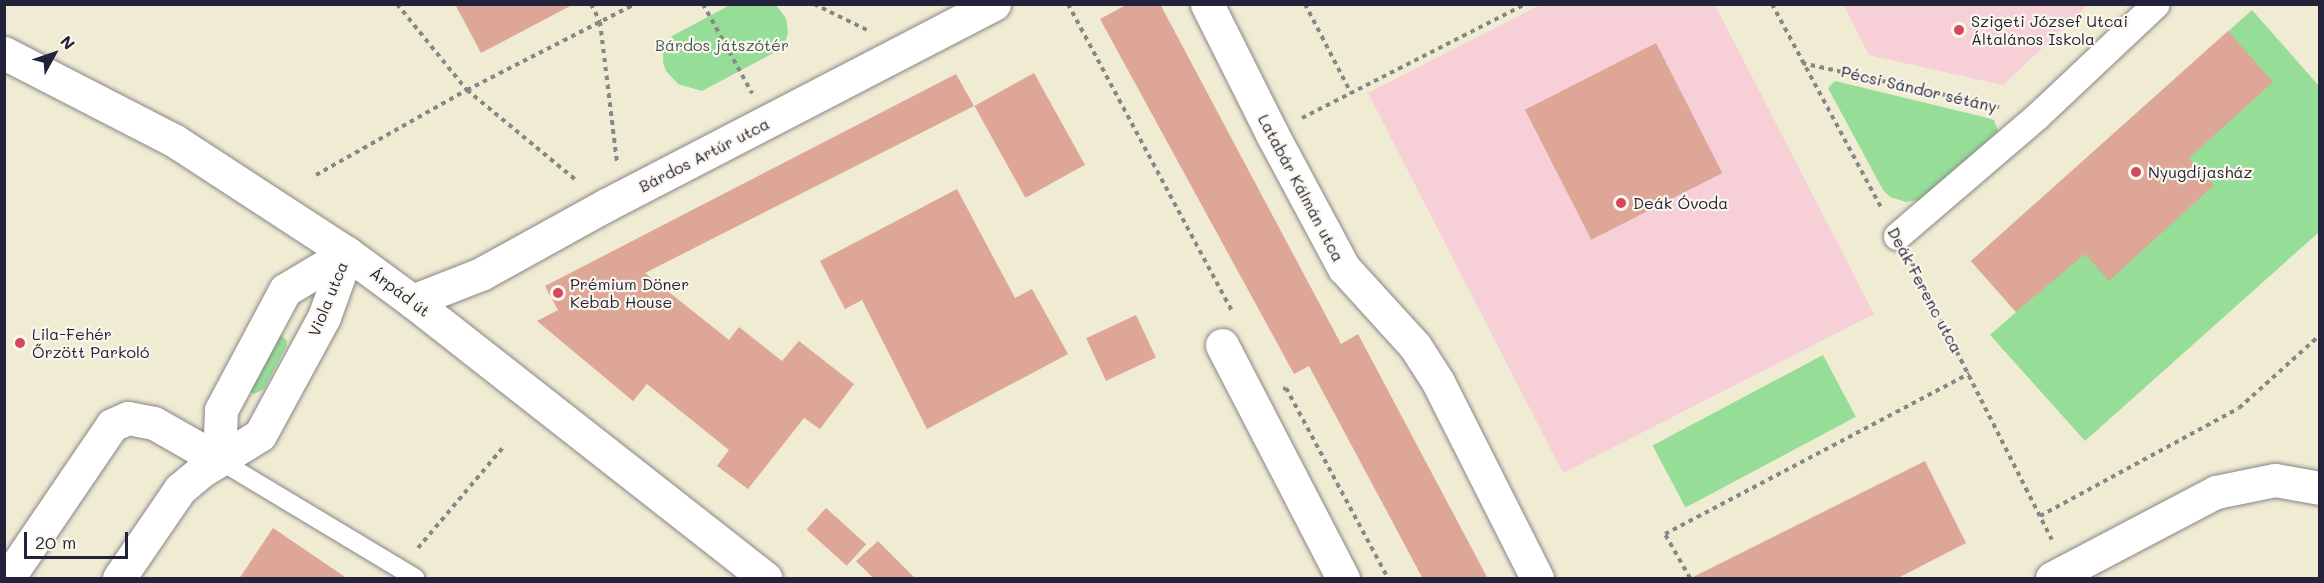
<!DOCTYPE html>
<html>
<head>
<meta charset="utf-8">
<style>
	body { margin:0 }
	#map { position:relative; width:2324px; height:583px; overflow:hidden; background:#f0ebd3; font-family:Mali,sans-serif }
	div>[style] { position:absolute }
	.built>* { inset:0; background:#f6cfd7 }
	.green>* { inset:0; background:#96de98; transform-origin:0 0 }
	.building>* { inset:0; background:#dda697; transform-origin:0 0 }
	.path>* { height:4px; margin-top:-2px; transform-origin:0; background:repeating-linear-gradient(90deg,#898687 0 4.5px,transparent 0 9px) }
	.roads { filter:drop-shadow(0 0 2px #898687) drop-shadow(0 0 2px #898687) }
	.service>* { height:18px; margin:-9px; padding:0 9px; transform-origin:9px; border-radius:9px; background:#fff }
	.pedestrian>* { height:27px; margin:-13.5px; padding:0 13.5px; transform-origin:13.5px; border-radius:13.5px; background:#fff }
	.minor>* { height:33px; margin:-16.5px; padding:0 16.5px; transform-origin:16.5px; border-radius:16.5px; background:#fff }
	.secondary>* { height:33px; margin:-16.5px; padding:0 16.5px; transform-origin:16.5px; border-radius:16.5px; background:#fff }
	.dots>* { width:16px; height:16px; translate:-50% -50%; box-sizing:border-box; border:3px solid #fbf7ec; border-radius:50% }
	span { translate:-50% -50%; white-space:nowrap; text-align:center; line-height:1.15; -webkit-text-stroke:4.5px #fbf7ec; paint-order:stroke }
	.poi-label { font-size:16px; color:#22223b }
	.left { translate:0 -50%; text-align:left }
	.park-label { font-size:16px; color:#455a57 }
	.street-label { font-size:16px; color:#22223b }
	.frame { position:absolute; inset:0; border:6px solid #22223b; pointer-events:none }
	.north { position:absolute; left:24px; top:24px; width:60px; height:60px; -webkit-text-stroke:4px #fbf7ec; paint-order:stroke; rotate:50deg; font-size:16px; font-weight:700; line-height:24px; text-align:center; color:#22223b }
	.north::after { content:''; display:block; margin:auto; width:21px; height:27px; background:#22223b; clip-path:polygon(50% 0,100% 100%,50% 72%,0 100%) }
	.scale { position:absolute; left:24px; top:532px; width:104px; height:27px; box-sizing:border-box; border:3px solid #22223b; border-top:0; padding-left:8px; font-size:18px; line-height:21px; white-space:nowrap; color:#22223b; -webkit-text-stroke:4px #fbf7ec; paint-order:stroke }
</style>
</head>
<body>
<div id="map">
	<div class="built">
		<div style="clip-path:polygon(1540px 5px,1715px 5px,1874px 314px,1563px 473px,1368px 93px)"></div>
		<div style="clip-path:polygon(1844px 5px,2088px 5px,2003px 85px,1869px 55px)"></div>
	</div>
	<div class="green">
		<div style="clip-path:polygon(730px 5px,776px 5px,786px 18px,788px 33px,785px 42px,779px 50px,702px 91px,678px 84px,666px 71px,663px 62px,663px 54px,672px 36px)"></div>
		<div style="clip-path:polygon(2252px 10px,2319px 86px,2319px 232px,2085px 441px,1990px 335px,2016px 312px,1971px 261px)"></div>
		<div style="clip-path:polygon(1835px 81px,1988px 118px,1994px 120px,1998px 131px,1920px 200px,1906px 202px,1890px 197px,1883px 190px,1828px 88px)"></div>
		<div style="clip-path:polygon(280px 334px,287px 341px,286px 347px,264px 389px,254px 394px,249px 391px)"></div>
		<div style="left:1823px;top:355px;width:70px;height:193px;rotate:62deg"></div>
	</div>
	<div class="building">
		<div style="clip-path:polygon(455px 4px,574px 4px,481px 53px)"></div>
		<div style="clip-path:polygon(1128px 4px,1160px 4px,1341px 344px,1358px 334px,1488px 579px,1423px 579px,1309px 366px,1294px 374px,1100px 19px)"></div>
		<div style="clip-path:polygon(2228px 31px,2273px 82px,2189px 158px,2214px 185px,2109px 281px,2085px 254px,2016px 312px,1971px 261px)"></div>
		<div style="left:1656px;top:43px;width:146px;height:147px;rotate:63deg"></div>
		<div style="left:1034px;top:73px;width:105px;height:68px;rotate:61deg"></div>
		<div style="clip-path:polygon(956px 74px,974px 106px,645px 273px,729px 340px,739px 327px,782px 361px,799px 341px,854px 384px,820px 429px,804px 418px,748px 489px,717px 466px,729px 450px,647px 384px,633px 401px,537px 321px,558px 310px,545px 286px)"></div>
		<div style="clip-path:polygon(957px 189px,1015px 298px,1032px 289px,1068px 354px,927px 429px,862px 300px,845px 309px,820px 261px)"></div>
		<div style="left:1136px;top:315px;width:47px;height:55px;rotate:65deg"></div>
		<div style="clip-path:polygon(1925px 461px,1966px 543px,1896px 579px,1689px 579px)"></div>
		<div style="left:826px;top:508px;width:54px;height:29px;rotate:42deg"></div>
		<div style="clip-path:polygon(273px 528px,348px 579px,239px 579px)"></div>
		<div style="clip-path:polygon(878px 541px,916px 579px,874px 579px,856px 561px)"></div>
	</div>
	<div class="path">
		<div style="left:397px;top:4px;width:111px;rotate:50.9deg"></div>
		<div style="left:467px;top:90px;width:143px;rotate:39.6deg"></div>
		<div style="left:591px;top:4px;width:20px;rotate:63deg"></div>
		<div style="left:600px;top:22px;width:141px;rotate:83.1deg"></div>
		<div style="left:703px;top:4px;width:102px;rotate:61.2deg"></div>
		<div style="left:814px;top:4px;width:59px;rotate:26.1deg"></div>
		<div style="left:1068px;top:4px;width:350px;rotate:61.9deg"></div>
		<div style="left:1305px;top:4px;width:100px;rotate:62.7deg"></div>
		<div style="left:1772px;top:4px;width:233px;rotate:61.8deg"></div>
		<div style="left:1802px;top:63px;width:202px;rotate:12.6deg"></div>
		<div style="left:1302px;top:118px;width:251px;rotate:-27deg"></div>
		<div style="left:316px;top:175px;width:173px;rotate:-29.4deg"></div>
		<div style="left:467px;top:90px;width:189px;rotate:-27.1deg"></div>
		<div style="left:1912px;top:263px;width:310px;rotate:63.2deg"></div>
		<div style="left:1283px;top:389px;width:3px;rotate:-18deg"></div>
		<div style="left:1286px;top:388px;width:216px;rotate:61.8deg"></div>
		<div style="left:2040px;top:516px;width:226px;rotate:-28.5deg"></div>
		<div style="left:2239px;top:408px;width:109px;rotate:-42deg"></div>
		<div style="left:418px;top:548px;width:135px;rotate:-49.8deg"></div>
		<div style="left:1690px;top:578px;width:51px;rotate:-119.6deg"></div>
		<div style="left:1665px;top:534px;width:344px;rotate:-27.8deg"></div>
	</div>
	<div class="roads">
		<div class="service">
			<div style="left:219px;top:460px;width:229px;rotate:31deg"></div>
		</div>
		<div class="pedestrian">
			<div style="left:1897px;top:236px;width:184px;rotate:-40.6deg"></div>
			<div style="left:2037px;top:116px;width:163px;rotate:-43.3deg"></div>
		</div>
		<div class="minor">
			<div style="left:1207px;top:4px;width:145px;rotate:63.4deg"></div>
			<div style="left:1272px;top:134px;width:152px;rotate:61.8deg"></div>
			<div style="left:1344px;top:268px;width:105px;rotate:47.7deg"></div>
			<div style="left:1415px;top:346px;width:43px;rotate:57.4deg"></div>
			<div style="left:1438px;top:382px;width:220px;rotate:63.2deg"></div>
			<div style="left:412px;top:301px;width:74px;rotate:-21.4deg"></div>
			<div style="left:481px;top:274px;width:143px;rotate:-28.9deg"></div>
			<div style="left:606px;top:205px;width:437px;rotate:-27.4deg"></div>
			<div style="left:1222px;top:345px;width:263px;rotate:62.6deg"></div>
			<div style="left:219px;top:460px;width:50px;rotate:-87.7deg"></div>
			<div style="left:221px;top:410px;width:136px;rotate:-61.9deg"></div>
			<div style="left:285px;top:290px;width:72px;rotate:-30.8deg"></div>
			<div style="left:8px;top:578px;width:185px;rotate:-55.8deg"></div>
			<div style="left:112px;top:425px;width:17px;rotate:-24deg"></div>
			<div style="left:128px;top:418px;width:26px;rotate:11deg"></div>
			<div style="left:154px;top:423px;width:75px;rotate:29.6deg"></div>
			<div style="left:119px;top:578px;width:108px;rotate:-55.6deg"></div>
			<div style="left:180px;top:489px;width:26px;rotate:-40deg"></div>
			<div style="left:200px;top:472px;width:70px;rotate:-31.7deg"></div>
			<div style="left:260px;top:435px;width:134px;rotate:-61.5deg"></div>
			<div style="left:324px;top:317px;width:68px;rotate:-70.2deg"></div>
			<div style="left:2052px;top:578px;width:185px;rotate:-27.7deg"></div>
			<div style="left:2216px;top:492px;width:60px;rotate:-11.5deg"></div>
			<div style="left:2275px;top:480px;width:46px;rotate:10.1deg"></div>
		</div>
		<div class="secondary">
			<div style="left:4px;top:53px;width:192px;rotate:27.2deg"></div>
			<div style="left:175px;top:141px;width:205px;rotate:33.1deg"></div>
			<div style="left:347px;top:253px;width:81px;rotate:36.4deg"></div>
			<div style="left:412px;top:301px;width:449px;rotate:38.1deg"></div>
		</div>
	</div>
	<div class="dots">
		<div style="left:1959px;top:30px;background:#d1495b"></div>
		<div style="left:2136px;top:172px;background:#d1495b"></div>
		<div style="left:1621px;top:203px;background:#d1495b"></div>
		<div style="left:558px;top:293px;background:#d1495b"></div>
		<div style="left:20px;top:343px;background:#d1495b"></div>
	</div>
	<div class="poi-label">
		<span class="left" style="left:1971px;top:30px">Szigeti József Utcai<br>Általános Iskola</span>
		<span class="left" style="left:2148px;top:172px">Nyugdíjasház</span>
		<span class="left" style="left:1633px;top:203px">Deák Óvoda</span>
		<span class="left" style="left:570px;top:293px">Prémium Döner<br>Kebab House</span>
		<span class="left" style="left:32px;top:343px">Lila-Fehér<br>Őrzött Parkoló</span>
	</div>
	<div class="park-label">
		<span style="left:722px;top:45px">Bárdos játszótér</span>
	</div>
	<div class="street-label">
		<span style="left:1919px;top:89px;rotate:13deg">Pécsi Sándor sétány</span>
		<span style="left:704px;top:155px;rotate:-27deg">Bárdos Artúr utca</span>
		<span style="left:1301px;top:188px;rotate:62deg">Latabár Kálmán utca</span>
		<span style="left:1925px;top:290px;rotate:62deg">Deák Ferenc utca</span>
		<span style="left:400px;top:292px;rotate:37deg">Árpád út</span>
		<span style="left:328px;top:299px;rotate:-68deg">Viola utca</span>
	</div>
	<div class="frame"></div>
	<div class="north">N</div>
	<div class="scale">20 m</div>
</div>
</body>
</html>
